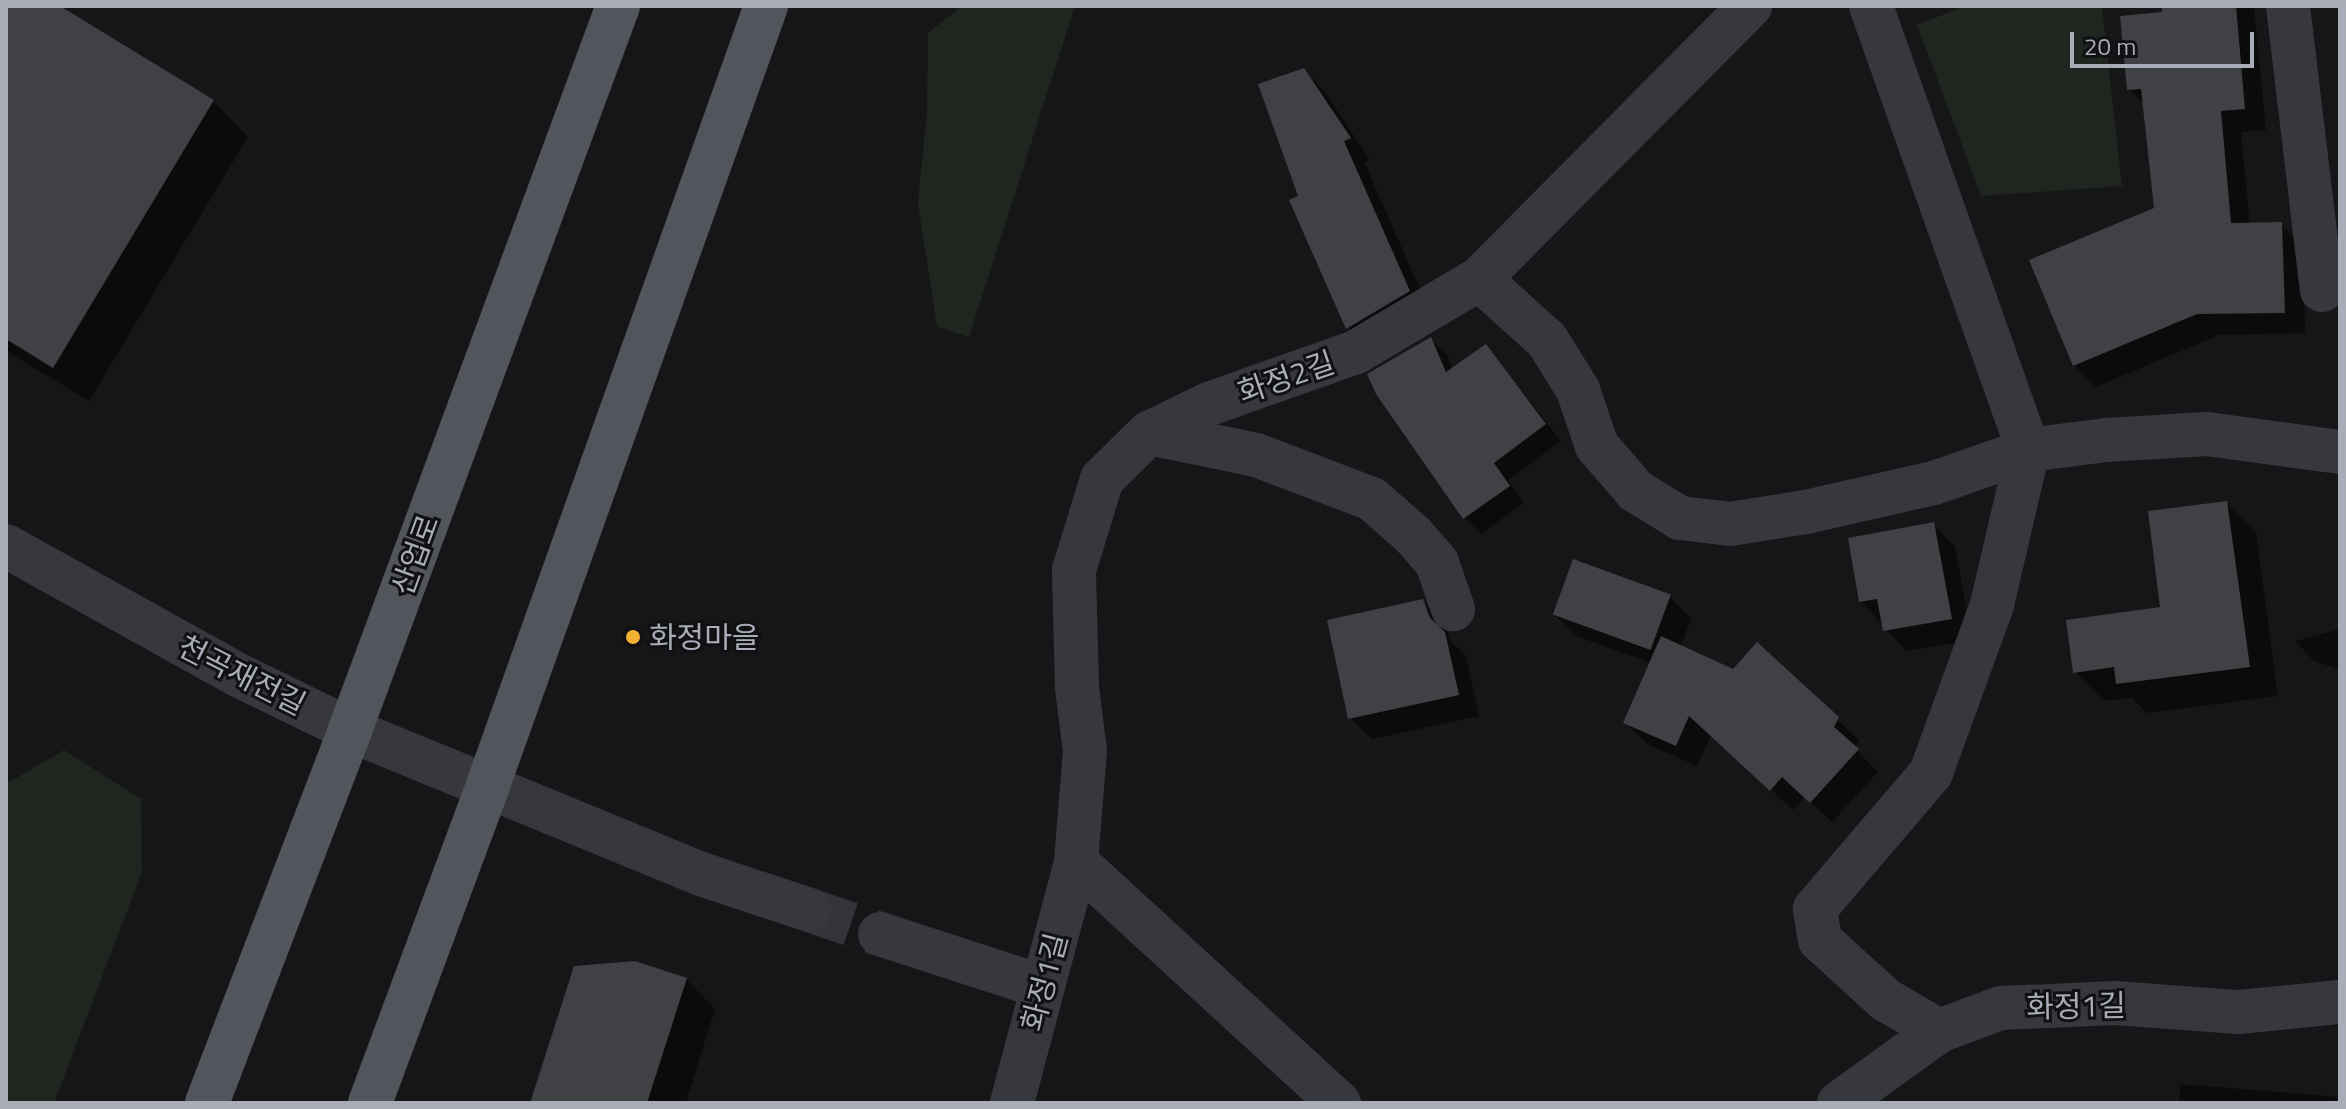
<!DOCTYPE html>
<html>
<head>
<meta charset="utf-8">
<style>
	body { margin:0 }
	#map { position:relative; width:2346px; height:1109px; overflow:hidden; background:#161618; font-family:"Titillium Web","Noto Sans KR",sans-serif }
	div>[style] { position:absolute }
	.green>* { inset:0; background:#1e261f }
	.shadow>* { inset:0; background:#0007 }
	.building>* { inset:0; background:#404145; transform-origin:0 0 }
	.minor-tunnel>* { height:44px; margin-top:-22px; transform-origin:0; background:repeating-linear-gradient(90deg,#333438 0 44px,transparent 0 66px) }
	.minor>* { height:44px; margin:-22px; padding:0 22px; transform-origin:22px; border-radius:22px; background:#37383d }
	.major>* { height:44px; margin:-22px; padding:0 22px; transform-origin:22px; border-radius:22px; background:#53555c }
	.dots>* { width:22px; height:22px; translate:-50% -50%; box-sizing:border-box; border:4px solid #111113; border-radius:50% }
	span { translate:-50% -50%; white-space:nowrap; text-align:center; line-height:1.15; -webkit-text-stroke:6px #111113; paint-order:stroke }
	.street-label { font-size:30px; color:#a8adb8 }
	.poi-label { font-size:30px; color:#a8adb8 }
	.left { translate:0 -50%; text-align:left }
	.frame { position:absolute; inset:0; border:8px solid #a8adb8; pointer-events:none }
	.scale { position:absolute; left:2070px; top:32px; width:184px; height:36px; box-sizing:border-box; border:4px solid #a8adb8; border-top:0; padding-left:10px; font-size:24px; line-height:28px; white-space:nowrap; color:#a8adb8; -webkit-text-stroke:6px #111113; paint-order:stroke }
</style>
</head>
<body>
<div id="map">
	<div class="green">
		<div style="clip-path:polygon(962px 6px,1075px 6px,969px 337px,937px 327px,918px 203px,927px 113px,928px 33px)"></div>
		<div style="clip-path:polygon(1965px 6px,2102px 6px,2122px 186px,1981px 196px,1917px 25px)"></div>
		<div style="clip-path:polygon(64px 750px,141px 799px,142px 872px,54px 1103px,6px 1103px,6px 784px)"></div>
	</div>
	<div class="shadow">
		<div style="clip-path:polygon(6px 6px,56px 6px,213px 101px,248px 137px,89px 401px,6px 351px)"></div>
		<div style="clip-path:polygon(2164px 6px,2254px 7px,2266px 130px,2241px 132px,2250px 225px,2282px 225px,2303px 246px,2305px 333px,2219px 335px,2096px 387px,2074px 365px,2157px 210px,2145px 105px,2129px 89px,2165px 13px)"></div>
		<div style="clip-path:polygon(1304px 70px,1325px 92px,1370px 160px,1364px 162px,1430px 312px,1369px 349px,1348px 327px)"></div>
		<div style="clip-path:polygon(1430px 339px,1447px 355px,1453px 369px,1486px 346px,1561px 441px,1508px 480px,1524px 503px,1481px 534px,1464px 517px)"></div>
		<div style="clip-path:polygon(2226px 503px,2256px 532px,2278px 696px,2147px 713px,2132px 698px,2104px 701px,2075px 672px,2163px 609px)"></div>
		<div style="clip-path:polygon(1933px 525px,1955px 546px,1972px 640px,1906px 651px,1861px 601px)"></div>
		<div style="clip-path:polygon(1670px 597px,1691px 618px,1681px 647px,1837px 719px,1859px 740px,1855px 749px,1878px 772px,1832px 822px,1805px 797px,1793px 810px,1711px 735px,1697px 766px,1647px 744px,1625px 722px,1651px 663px,1576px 636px,1555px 615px)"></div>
		<div style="clip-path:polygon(1422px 601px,1444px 623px,1450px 640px,1466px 656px,1479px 716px,1372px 739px,1350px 718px)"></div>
		<div style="clip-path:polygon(2340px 629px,2340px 670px,2314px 661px,2295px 641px)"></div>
		<div style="clip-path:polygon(686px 979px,715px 1009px,686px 1103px,537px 1103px)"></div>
		<div style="clip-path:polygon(2180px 1084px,2340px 1097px,2340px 1103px,2179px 1103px)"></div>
	</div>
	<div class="building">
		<div style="clip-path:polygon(6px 6px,60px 6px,214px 100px,53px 368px,6px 339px)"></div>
		<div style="clip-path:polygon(2162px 6px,2236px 6px,2245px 109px,2221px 111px,2231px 223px,2282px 222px,2285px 313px,2197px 314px,2073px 366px,2029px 260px,2154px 208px,2141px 89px,2127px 90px,2120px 16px,2162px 12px)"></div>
		<div style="clip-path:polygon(1304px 68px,1351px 138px,1344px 141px,1410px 291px,1346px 329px,1289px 200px,1298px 196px,1258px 84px)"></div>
		<div style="clip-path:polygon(1431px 337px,1446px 372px,1486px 344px,1546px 424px,1494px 463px,1510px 486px,1463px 519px,1376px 394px,1367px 374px)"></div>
		<div style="clip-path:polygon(2227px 501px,2250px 667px,2116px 684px,2114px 667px,2073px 673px,2066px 620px,2160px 607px,2148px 511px)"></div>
		<div style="clip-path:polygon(1934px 522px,1952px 619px,1883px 631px,1877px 599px,1859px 602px,1848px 538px)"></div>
		<div style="left:1573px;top:559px;width:104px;height:59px;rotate:20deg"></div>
		<div style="clip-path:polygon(1423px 599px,1430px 618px,1445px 632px,1459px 695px,1348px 719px,1327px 620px)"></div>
		<div style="clip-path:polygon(1661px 636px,1733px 669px,1757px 642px,1839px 717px,1834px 727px,1859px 749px,1810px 803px,1782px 777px,1770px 791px,1689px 716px,1676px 746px,1623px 723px)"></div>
		<div style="clip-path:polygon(635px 961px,687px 978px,647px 1103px,530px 1103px,574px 966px)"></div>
	</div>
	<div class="minor-tunnel">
		<div style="left:809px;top:910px;width:75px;rotate:18.7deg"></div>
	</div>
	<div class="minor">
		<div style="left:1871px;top:6px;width:471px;rotate:70.5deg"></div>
		<div style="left:2028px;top:450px;width:159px;rotate:103.1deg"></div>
		<div style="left:1992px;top:605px;width:179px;rotate:110deg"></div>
		<div style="left:1931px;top:773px;width:179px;rotate:130.5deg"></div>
		<div style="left:1815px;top:909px;width:31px;rotate:81deg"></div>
		<div style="left:1820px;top:940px;width:89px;rotate:42.3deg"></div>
		<div style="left:1886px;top:1000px;width:61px;rotate:30.3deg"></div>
		<div style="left:2288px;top:6px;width:286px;rotate:83.2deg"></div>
		<div style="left:1479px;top:279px;width:91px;rotate:41.9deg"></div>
		<div style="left:1547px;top:340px;width:59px;rotate:58.2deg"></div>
		<div style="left:1578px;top:390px;width:59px;rotate:71.3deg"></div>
		<div style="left:1597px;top:446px;width:60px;rotate:49.1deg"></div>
		<div style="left:1636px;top:491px;width:52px;rotate:31.5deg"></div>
		<div style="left:1680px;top:518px;width:50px;rotate:6.8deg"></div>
		<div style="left:1730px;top:524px;width:77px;rotate:-9deg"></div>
		<div style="left:1806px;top:512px;width:131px;rotate:-12.8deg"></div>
		<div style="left:1934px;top:483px;width:100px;rotate:-19.3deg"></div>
		<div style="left:2028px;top:450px;width:79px;rotate:-7.3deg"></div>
		<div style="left:2106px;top:440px;width:101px;rotate:-3.4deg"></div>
		<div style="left:2207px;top:434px;width:134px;rotate:7.7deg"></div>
		<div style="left:1149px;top:433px;width:109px;rotate:11.6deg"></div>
		<div style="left:1256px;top:455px;width:124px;rotate:20.8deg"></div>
		<div style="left:1372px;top:499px;width:55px;rotate:41.3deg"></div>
		<div style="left:1413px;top:535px;width:37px;rotate:49deg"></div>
		<div style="left:1437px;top:563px;width:49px;rotate:70.8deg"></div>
		<div style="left:6px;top:546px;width:268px;rotate:29.1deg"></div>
		<div style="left:240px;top:676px;width:123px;rotate:26.1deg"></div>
		<div style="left:350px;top:730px;width:379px;rotate:22.3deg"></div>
		<div style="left:701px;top:874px;width:114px;rotate:18.4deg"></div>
		<div style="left:1076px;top:862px;width:357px;rotate:42.5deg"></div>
		<div style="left:880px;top:934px;width:171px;rotate:18deg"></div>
		<div style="left:1012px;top:1103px;width:249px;rotate:-75.1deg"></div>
		<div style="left:1076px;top:862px;width:111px;rotate:-85.4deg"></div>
		<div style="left:1085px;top:751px;width:64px;rotate:-97.2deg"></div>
		<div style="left:1077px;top:688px;width:118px;rotate:-91.5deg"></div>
		<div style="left:1074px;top:570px;width:95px;rotate:-72.9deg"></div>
		<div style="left:1102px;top:479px;width:66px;rotate:-44.4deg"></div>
		<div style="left:1149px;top:433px;width:67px;rotate:-25.8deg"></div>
		<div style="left:1209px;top:404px;width:156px;rotate:-19.5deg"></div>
		<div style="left:1356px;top:352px;width:143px;rotate:-30.7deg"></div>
		<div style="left:1479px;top:279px;width:385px;rotate:-45.2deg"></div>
		<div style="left:1839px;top:1103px;width:123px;rotate:-35.8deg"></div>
		<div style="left:1939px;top:1031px;width:66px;rotate:-20.4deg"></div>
		<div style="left:2001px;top:1008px;width:114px;rotate:-2.5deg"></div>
		<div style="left:2115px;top:1003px;width:124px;rotate:4.2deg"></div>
		<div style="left:2239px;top:1012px;width:101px;rotate:-5.7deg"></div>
	</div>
	<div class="major">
		<div style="left:207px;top:1103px;width:399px;rotate:-69deg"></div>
		<div style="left:350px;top:730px;width:772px;rotate:-69.69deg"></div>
		<div style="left:370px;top:1103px;width:339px;rotate:-69.6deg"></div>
		<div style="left:488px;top:785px;width:827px;rotate:-70.36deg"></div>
	</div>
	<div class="dots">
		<div style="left:633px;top:637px;background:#f2b134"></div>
	</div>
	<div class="street-label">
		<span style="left:1286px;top:377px;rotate:-19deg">화정2길</span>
		<span style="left:415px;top:555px;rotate:-70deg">산업로</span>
		<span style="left:242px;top:675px;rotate:27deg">천곡재전길</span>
		<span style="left:1044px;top:982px;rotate:-75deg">화정1길</span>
		<span style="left:2076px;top:1006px;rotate:-1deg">화정1길</span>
	</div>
	<div class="poi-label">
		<span class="left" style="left:649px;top:637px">화정마을</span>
	</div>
	<div class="frame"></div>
	<div class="scale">20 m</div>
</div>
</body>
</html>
